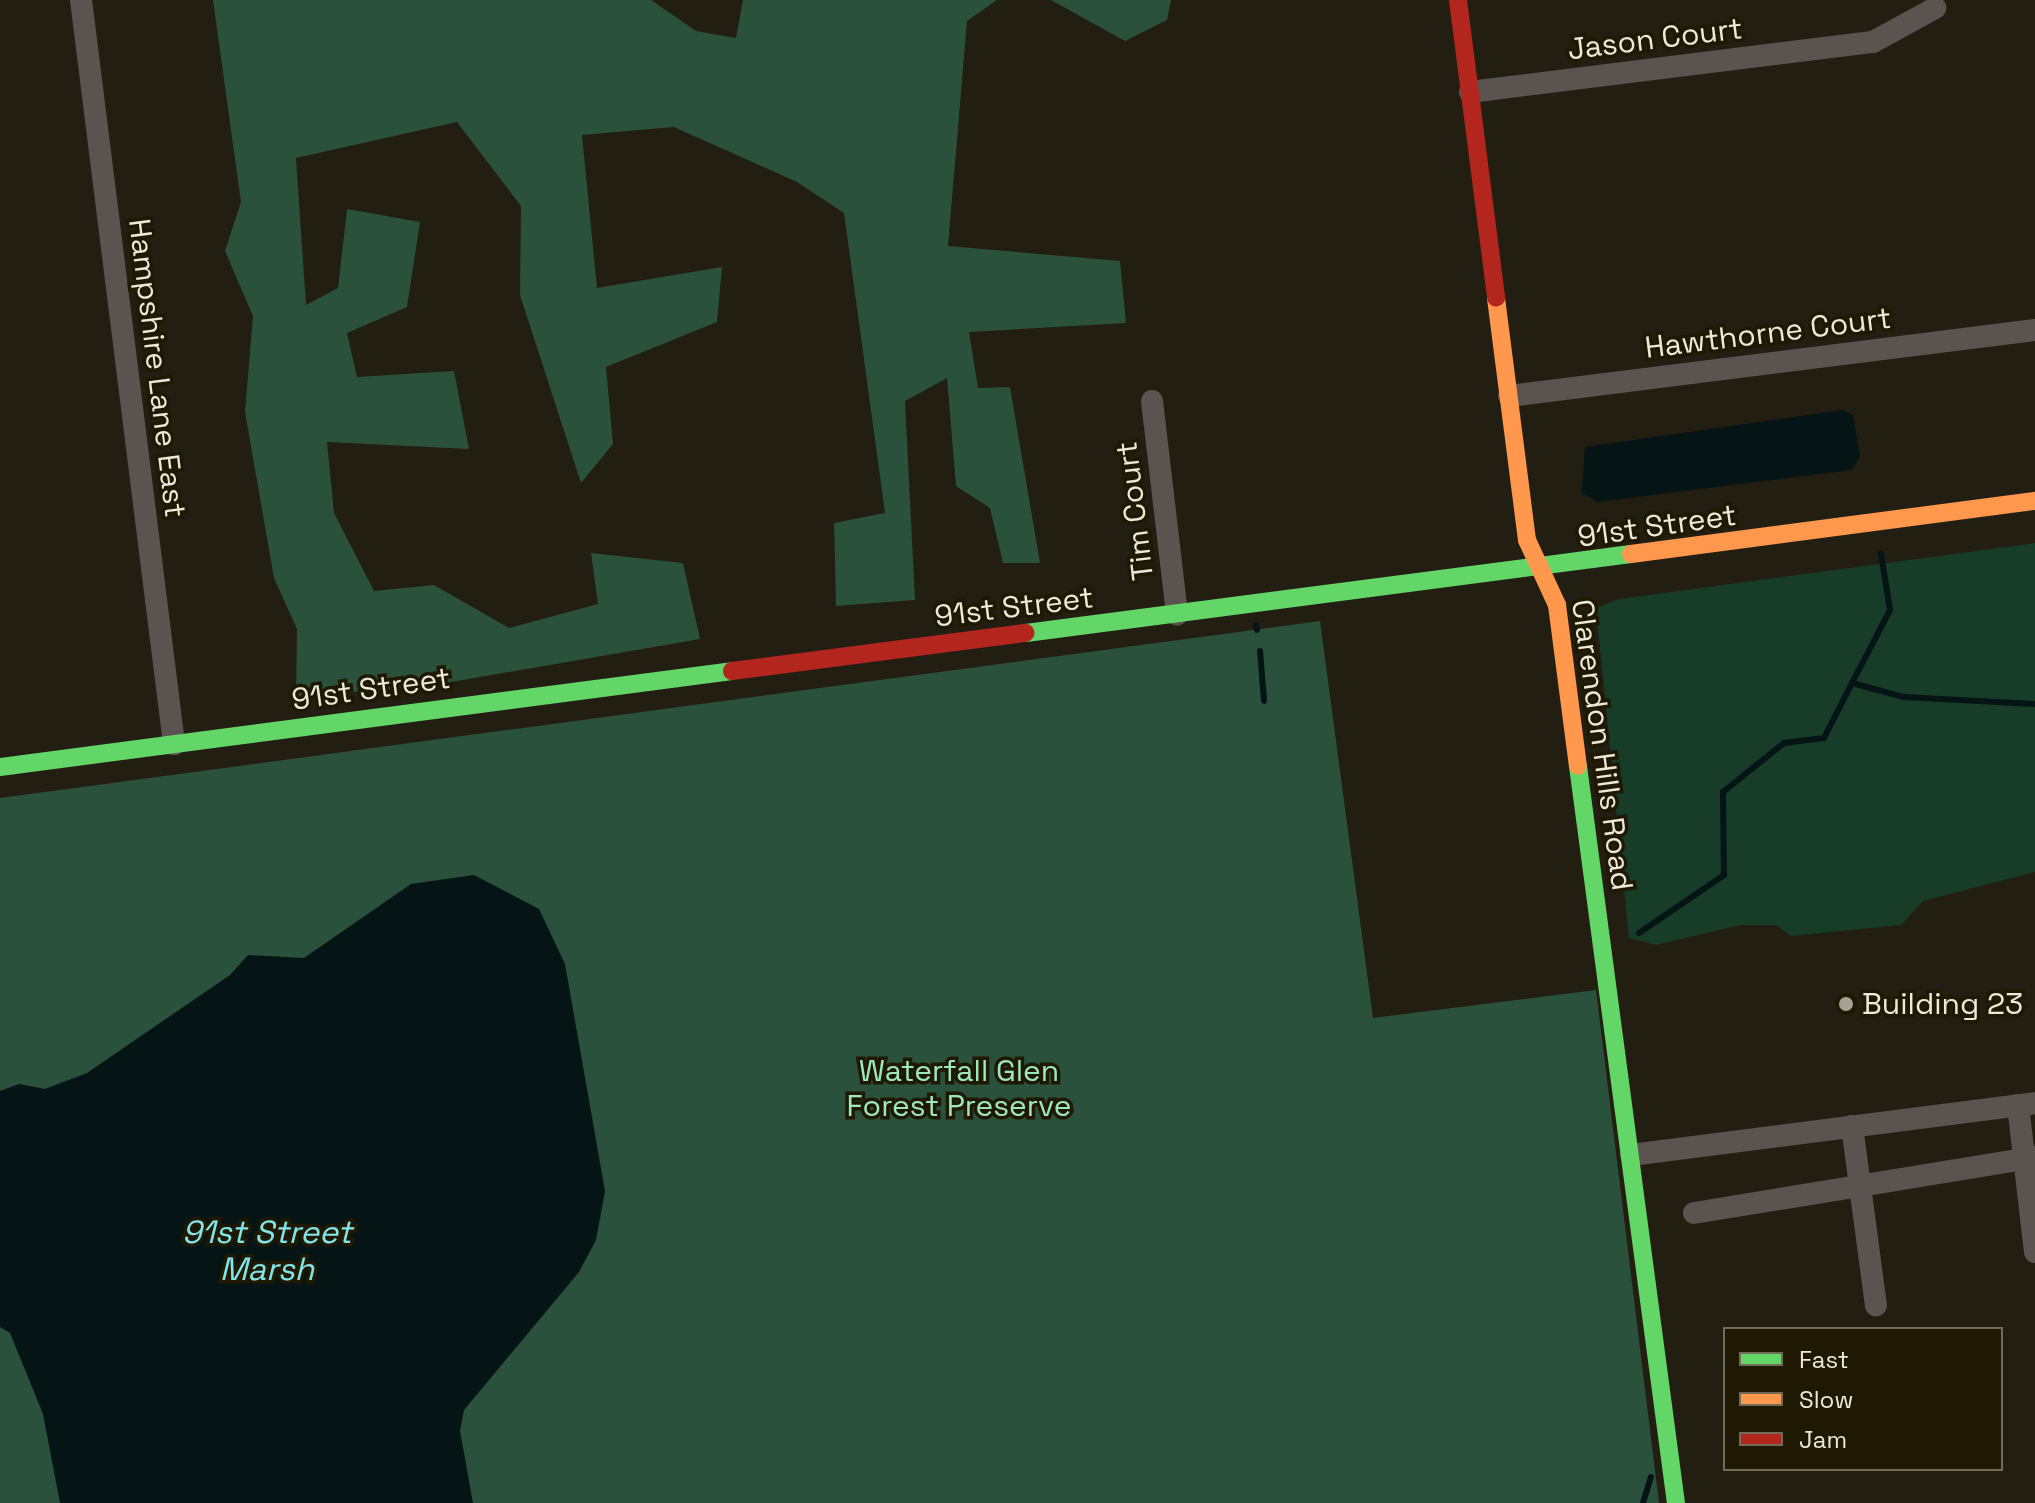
<!DOCTYPE html>
<html>
<head>
<meta charset="utf-8">
<style>
	body { margin:0 }
	#map { position:relative; width:2035px; height:1503px; overflow:hidden; background:#231e12; font-family:"Space Grotesk",sans-serif }
	div>[style] { position:absolute }
	.green>* { inset:0; background:#173c28 }
	.forest>* { inset:0; background:#29513b }
	.water>* { inset:0; background:#051515 }
	.stream>* { height:6px; margin:-3px; padding:0 3px; transform-origin:3px; border-radius:3px; background:#051515 }
	.street>* { height:22px; margin:-11px; padding:0 11px; transform-origin:11px; border-radius:11px; background:#5b534f }
	.fast>* { height:18px; margin:-9px; padding:0 9px; transform-origin:9px; border-radius:9px; background:#63d668 }
	.slow>* { height:18px; margin:-9px; padding:0 9px; transform-origin:9px; border-radius:9px; background:#ff974d }
	.jam>* { height:18px; margin:-9px; padding:0 9px; transform-origin:9px; border-radius:9px; background:#b3261e }
	.dots>* { width:22px; height:22px; translate:-50% -50%; box-sizing:border-box; border:4px solid #1f1803; border-radius:50% }
	span { translate:-50% -50%; white-space:nowrap; text-align:center; line-height:1.15; -webkit-text-stroke:7px #1f1803; paint-order:stroke }
	.street-label { font-size:30px; color:#ece8da }
	.poi-label { font-size:30px; color:#ece8da }
	.left { translate:0 -50%; text-align:left }
	.park-label { font-size:30px; color:#9ce8be }
	.water-label { font-size:32px; color:#80e6ea; font-style:italic }
	.legend { position:absolute; left:1723px; top:1327px; width:280px; height:144px; box-sizing:border-box; background:#1f1803; border:2px solid #716b59; margin:0; padding:10px 14px; list-style:none; font-size:24px; color:#ece8da }
	.legend li { display:flex; align-items:center; gap:16px; height:40px }
	.legend b { width:40px; border:2px solid #716b59 }
</style>
</head>
<body>
<div id="map">
	<div class="green">
		<div style="clip-path:polygon(2035px 543px,2035px 872px,1923px 901px,1901px 925px,1791px 936px,1776px 925px,1740px 925px,1656px 945px,1629px 938px,1596px 608px,1619px 599px)"></div>
	</div>
	<div class="forest">
		<div style="clip-path:polygon(213px 0,651px 0,696px 31px,736px 38px,743px 0,997px 0,967px 21px,948px 246px,1120px 261px,1126px 323px,969px 332px,978px 388px,1010px 387px,1040px 563px,1003px 563px,990px 508px,956px 486px,947px 378px,905px 401px,915px 600px,836px 606px,834px 523px,885px 513px,844px 213px,797px 182px,674px 127px,582px 135px,597px 288px,722px 267px,717px 322px,606px 367px,613px 444px,581px 483px,520px 295px,521px 206px,457px 122px,296px 158px,306px 305px,338px 288px,347px 209px,420px 222px,407px 307px,347px 333px,357px 377px,454px 371px,469px 449px,327px 442px,334px 513px,374px 591px,434px 585px,509px 628px,598px 604px,591px 553px,683px 563px,700px 639px,428px 686px,296px 697px,297px 629px,274px 578px,245px 412px,253px 316px,225px 251px,241px 202px)"></div>
		<div style="clip-path:polygon(1051px 0,1171px 0,1167px 20px,1125px 41px)"></div>
		<div style="clip-path:polygon(1320px 621px,1373px 1018px,1596px 990px,1659px 1503px,0 1503px,0 798px)"></div>
	</div>
	<div class="water">
		<div style="clip-path:polygon(1842px 410px,1853px 415px,1860px 456px,1852px 470px,1598px 502px,1582px 493px,1585px 447px)"></div>
		<div style="clip-path:polygon(474px 875px,539px 909px,565px 964px,605px 1191px,596px 1240px,579px 1272px,464px 1410px,460px 1431px,473px 1503px,60px 1503px,43px 1414px,10px 1333px,0 1327px,0 1091px,19px 1084px,45px 1089px,87px 1073px,230px 975px,248px 955px,304px 958px,411px 884px)"></div>
	</div>
	<div class="stream">
		<div style="left:1256px;top:625px;width:5px;rotate:79deg"></div>
		<div style="left:1260px;top:651px;width:50px;rotate:85.4deg"></div>
		<div style="left:1852px;top:683px;width:82px;rotate:-62.5deg"></div>
		<div style="left:1890px;top:610px;width:57px;rotate:-99.1deg"></div>
		<div style="left:1639px;top:933px;width:103px;rotate:-34.3deg"></div>
		<div style="left:1724px;top:875px;width:83px;rotate:-90.7deg"></div>
		<div style="left:1723px;top:792px;width:78px;rotate:-38.8deg"></div>
		<div style="left:1784px;top:743px;width:40px;rotate:-7.1deg"></div>
		<div style="left:1824px;top:738px;width:62px;rotate:-63deg"></div>
		<div style="left:1852px;top:683px;width:54px;rotate:15.1deg"></div>
		<div style="left:1904px;top:697px;width:131px;rotate:3.1deg"></div>
		<div style="left:1643px;top:1503px;width:27px;rotate:-73deg"></div>
	</div>
	<div class="street">
		<div style="left:81px;top:0;width:750px;rotate:82.87deg"></div>
		<div style="left:1470px;top:92px;width:406px;rotate:-7.1deg"></div>
		<div style="left:1873px;top:42px;width:71px;rotate:-28.7deg"></div>
		<div style="left:1509px;top:396px;width:530px;rotate:-7.15deg"></div>
		<div style="left:1152px;top:401px;width:215px;rotate:83.3deg"></div>
		<div style="left:2018px;top:1105px;width:148px;rotate:83.4deg"></div>
		<div style="left:1852px;top:1126px;width:181px;rotate:82.4deg"></div>
		<div style="left:1631px;top:1155px;width:407px;rotate:-7.3deg"></div>
		<div style="left:1694px;top:1213px;width:346px;rotate:-9.3deg"></div>
	</div>
	<div class="fast">
		<div style="left:1026px;top:633px;width:610px;rotate:-7.44deg"></div>
		<div style="left:1578px;top:766px;width:743px;rotate:82.43deg"></div>
		<div style="left:0;top:767px;width:738px;rotate:-7.47deg"></div>
	</div>
	<div class="slow">
		<div style="left:1496px;top:298px;width:244px;rotate:82.7deg"></div>
		<div style="left:1527px;top:540px;width:72px;rotate:65.2deg"></div>
		<div style="left:1557px;top:605px;width:162px;rotate:82.6deg"></div>
		<div style="left:1631px;top:554px;width:407px;rotate:-7.5deg"></div>
	</div>
	<div class="jam">
		<div style="left:1458px;top:0;width:300px;rotate:82.7deg"></div>
		<div style="left:732px;top:671px;width:296px;rotate:-7.4deg"></div>
	</div>
	<div class="dots">
		<div style="left:1846px;top:1004px;background:#a6a194"></div>
	</div>
	<div class="street-label">
		<span style="left:1655px;top:39px;rotate:-7deg">Jason Court</span>
		<span style="left:1768px;top:333px;rotate:-7deg">Hawthorne Court</span>
		<span style="left:157px;top:368px;rotate:83deg">Hampshire Lane East</span>
		<span style="left:1135px;top:511px;rotate:-97deg">Tim Court</span>
		<span style="left:1657px;top:526px;rotate:-8deg">91st Street</span>
		<span style="left:1014px;top:607px;rotate:-7deg">91st Street</span>
		<span style="left:371px;top:689px;rotate:-8deg">91st Street</span>
		<span style="left:1602px;top:745px;rotate:82deg">Clarendon Hills Road</span>
	</div>
	<div class="poi-label">
		<span class="left" style="left:1862px;top:1004px">Building 23</span>
	</div>
	<div class="park-label">
		<span style="left:959px;top:1088px">Waterfall Glen<br>Forest Preserve</span>
	</div>
	<div class="water-label">
		<span style="left:267px;top:1251px">91st Street<br>Marsh</span>
	</div>
	<ul class="legend">
	<li><b style="height:10px;background:#63d668"></b>Fast</li>
	<li><b style="height:10px;background:#ff974d"></b>Slow</li>
	<li><b style="height:10px;background:#b3261e"></b>Jam</li>
	</ul>
</div>
</body>
</html>
